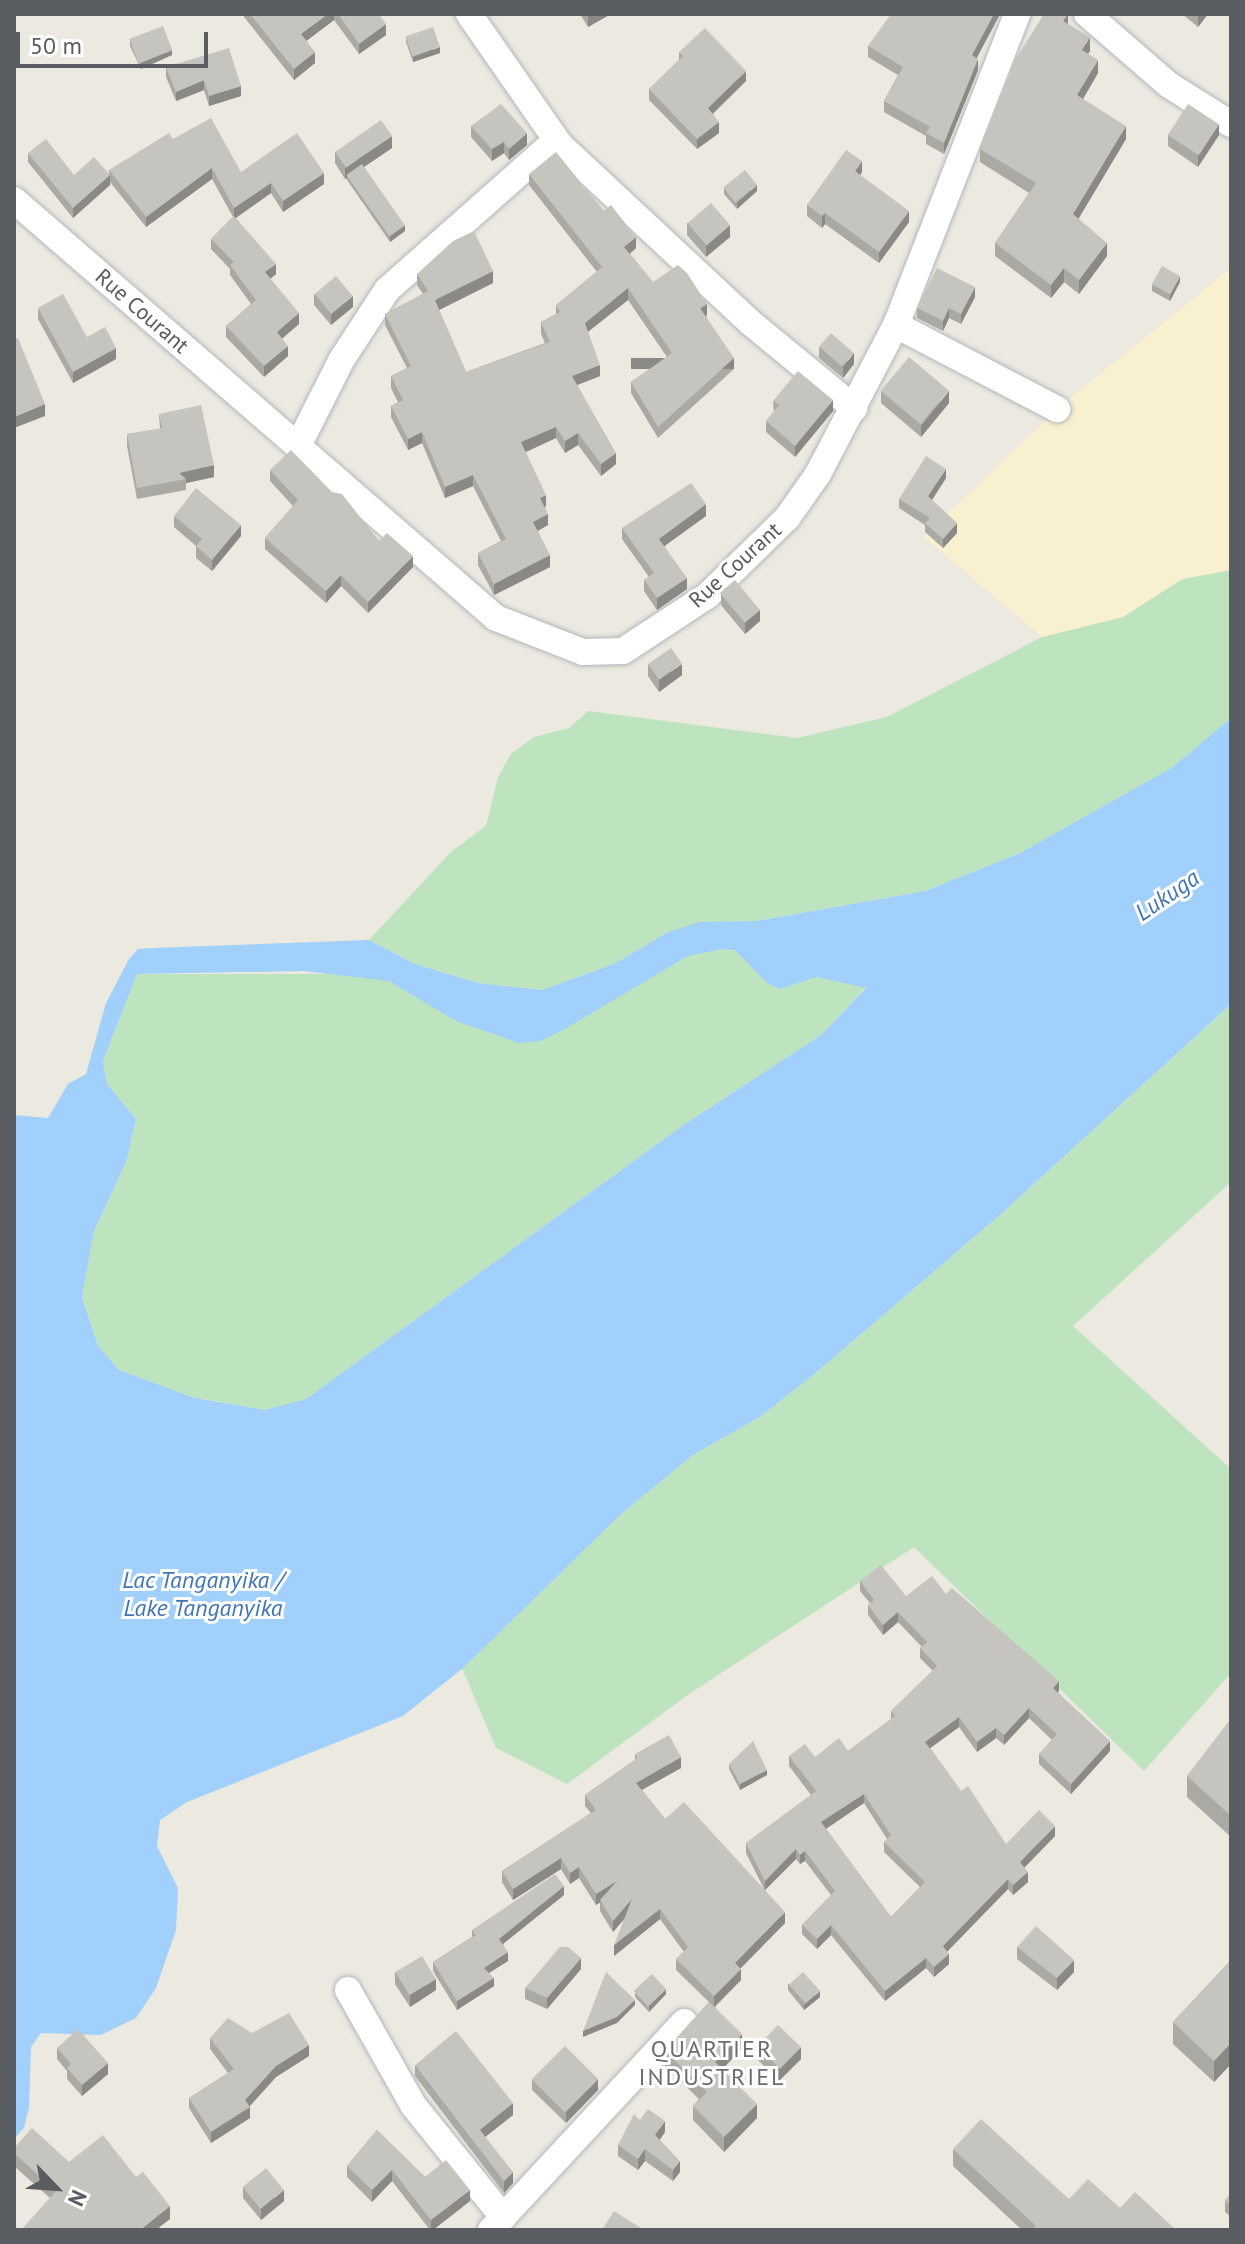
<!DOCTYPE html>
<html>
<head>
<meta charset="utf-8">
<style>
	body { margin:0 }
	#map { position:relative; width:1245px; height:2244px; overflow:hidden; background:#ebe9e0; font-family:"PT Sans",sans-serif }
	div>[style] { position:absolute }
	.green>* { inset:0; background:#bde3bf }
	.sand>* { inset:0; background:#f8f0cf }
	.water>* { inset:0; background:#a0d0fb }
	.roads { filter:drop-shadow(0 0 2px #b3b6bb) drop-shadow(0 0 2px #b3b6bb) }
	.street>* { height:26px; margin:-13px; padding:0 13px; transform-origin:13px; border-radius:13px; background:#fff }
	.wall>* { inset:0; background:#aaa9a3 }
	.shaded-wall>* { inset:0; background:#8b8985; transform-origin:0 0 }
	.building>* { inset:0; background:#c6c4be; transform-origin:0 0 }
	span { translate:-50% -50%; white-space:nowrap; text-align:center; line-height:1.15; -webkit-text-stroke:6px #fff; paint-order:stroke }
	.street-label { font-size:22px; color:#595c61 }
	.water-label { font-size:24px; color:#4275b4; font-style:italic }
	.neighbourhood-label { font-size:24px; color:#6a6e73; letter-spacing:2px }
	.frame { position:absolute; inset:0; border:16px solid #595c61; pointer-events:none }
	.north { position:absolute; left:16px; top:2148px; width:80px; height:80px; -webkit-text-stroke:6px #fff; paint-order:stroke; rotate:115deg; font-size:22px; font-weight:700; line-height:32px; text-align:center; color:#595c61 }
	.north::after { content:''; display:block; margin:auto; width:28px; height:36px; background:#595c61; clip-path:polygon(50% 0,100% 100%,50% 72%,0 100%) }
	.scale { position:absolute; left:16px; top:32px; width:192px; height:36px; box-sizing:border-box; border:4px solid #595c61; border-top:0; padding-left:10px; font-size:24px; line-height:28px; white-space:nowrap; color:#595c61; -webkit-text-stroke:6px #fff; paint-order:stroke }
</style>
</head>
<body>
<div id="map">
	<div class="green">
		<div style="clip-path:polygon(1231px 570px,1231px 718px,1174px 767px,1020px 853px,925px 891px,756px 921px,699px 923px,666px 933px,616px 963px,542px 990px,478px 983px,415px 964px,369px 940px,452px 851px,486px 826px,498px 777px,511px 754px,534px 737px,569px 728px,588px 711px,797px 738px,887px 717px,1042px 637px,1123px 617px,1182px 579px)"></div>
		<div style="clip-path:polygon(723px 949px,735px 950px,780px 989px,817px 977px,866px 987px,821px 1035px,682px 1126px,306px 1399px,264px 1410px,195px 1398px,119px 1370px,98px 1346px,82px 1297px,94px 1231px,126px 1162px,136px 1119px,107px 1084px,103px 1061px,137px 974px,348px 974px,389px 981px,540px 1041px,688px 956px)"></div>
		<div style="clip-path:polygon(1231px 1004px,1231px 1182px,1073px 1326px,1231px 1469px,1231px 1673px,1144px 1771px,914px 1547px,689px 1694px,567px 1784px,496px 1748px,462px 1668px,620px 1515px,693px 1455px,760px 1417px,818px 1371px,1001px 1214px)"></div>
	</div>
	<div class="sand">
		<div style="clip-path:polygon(1231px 268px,1231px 570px,1182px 579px,1123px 617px,1042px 637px,924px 537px,1057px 409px)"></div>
	</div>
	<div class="water">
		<div style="clip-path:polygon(evenodd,1231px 718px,1231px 1004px,1001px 1214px,818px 1371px,760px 1417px,693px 1455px,620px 1515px,463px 1668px,403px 1716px,187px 1802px,160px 1820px,157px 1846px,178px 1888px,176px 1930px,156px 1988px,136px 2018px,101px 2035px,41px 2033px,31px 2047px,29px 2108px,24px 2128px,14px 2139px,14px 1115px,48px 1118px,68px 1084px,86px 1074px,106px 1003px,129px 959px,138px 949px,153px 948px,369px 940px,415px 964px,478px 983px,542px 990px,616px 963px,666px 933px,699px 922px,756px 921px,925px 891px,1020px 853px,1173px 767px,1231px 718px,723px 949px,735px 950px,767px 983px,780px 989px,817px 977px,866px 988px,821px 1035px,682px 1126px,306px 1399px,264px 1410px,195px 1398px,119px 1370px,98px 1346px,82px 1297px,94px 1231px,126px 1162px,136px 1119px,107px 1084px,103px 1061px,137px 974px,304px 971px,389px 981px,456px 1021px,519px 1043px,540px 1041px,563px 1030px,688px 956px,723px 949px)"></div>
	</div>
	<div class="roads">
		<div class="street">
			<div style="left:469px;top:14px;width:160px;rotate:55.2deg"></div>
			<div style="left:1087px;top:14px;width:108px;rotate:40.9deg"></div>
			<div style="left:1169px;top:85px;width:73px;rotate:32.2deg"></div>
			<div style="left:14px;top:200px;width:638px;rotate:40.93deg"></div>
			<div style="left:496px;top:618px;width:93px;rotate:21.3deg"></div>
			<div style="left:583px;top:652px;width:40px;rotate:-1.4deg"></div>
			<div style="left:623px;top:651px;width:100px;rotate:-33.2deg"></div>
			<div style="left:707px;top:596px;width:112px;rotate:-44.3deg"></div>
			<div style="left:787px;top:518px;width:54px;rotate:-54.8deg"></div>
			<div style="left:818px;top:474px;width:168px;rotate:-62.4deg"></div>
			<div style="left:896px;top:325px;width:334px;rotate:-68.7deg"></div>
			<div style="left:896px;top:325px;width:182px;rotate:27.6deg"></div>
			<div style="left:298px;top:446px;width:97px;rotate:-63.2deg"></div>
			<div style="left:342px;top:359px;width:82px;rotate:-56.9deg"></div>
			<div style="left:387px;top:290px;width:211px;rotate:-41.5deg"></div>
			<div style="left:545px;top:150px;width:16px;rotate:-18deg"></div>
			<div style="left:560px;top:145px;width:261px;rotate:43deg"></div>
			<div style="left:751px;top:323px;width:134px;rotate:39.5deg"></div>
			<div style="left:348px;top:1990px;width:132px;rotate:60.5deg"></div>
			<div style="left:413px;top:2105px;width:144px;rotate:51.2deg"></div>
			<div style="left:491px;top:2230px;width:284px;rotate:-47.1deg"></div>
		</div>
	</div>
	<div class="wall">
		<div style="clip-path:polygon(244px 14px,379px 14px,386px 35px,359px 54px,334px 20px,306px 41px,315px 63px,294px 80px,244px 17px)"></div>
		<div style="clip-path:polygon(580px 14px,611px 14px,588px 27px)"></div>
		<div style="clip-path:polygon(917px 14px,1000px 14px,977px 58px,978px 70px,944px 154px,926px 144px,926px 136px,884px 112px,884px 101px,898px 75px,868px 57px,868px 46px)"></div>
		<div style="clip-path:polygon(1068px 14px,1068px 24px,1090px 51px,1088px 53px,1098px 73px,1083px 99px,1126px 139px,1078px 219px,1107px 256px,1079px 294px,1064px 282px,1051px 298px,995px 256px,995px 243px,1029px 193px,980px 162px,980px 149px)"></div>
		<div style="clip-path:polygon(1182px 14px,1208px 14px,1198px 27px)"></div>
		<div style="clip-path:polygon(406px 37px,440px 53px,413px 62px,406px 42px)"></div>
		<div style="clip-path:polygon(130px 40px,172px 55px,141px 69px,130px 46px)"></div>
		<div style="clip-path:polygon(679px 52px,746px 81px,713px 114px,719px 133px,697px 149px,649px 100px,649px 89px,679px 60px)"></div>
		<div style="clip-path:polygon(166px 67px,241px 96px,209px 106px,204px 90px,176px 101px,166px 77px)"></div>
		<div style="clip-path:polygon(471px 126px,527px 145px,509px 160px,504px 153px,492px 161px,471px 137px)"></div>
		<div style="clip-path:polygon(1168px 135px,1219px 135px,1198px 167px,1168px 146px)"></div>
		<div style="clip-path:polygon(173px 139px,241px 172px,324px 184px,283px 212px,271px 193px,236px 218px,276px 274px,270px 279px,299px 324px,282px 338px,288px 356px,264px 377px,226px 337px,226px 326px,251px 304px,230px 275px,230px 269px,211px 249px,211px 239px,233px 217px,212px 179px,146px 227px,110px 182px,110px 185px,73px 218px,28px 162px,28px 153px,74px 175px,109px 174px,109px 170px)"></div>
		<div style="clip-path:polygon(392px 148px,364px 167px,405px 231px,390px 242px,347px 180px,347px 178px,345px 179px,335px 163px,335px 152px)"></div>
		<div style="clip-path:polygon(862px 172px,860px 175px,909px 222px,879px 263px,825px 224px,822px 228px,807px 216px,807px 205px)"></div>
		<div style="clip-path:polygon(529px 174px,604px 211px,636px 248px,630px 254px,653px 282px,707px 315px,706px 316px,734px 369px,658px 438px,631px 393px,631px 382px,667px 357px,628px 300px,588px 332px,600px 376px,577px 385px,616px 464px,601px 476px,578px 445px,565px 453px,556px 438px,526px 452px,546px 506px,545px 507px,548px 525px,538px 531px,550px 567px,494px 595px,478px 565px,478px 553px,501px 541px,473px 486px,445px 498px,422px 443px,408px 450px,391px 417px,391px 406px,398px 402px,391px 388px,391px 376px,407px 368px,385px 325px,385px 314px,423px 294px,417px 285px,417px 274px,493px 283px,439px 310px,466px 372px,545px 343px,541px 334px,541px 322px,556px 314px,556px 305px,597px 272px,529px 185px)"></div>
		<div style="clip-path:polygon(724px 188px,757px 191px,737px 209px,724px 194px)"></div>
		<div style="clip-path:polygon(687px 223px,730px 237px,706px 257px,687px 235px)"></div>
		<div style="clip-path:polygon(1180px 282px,1170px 301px,1152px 291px,1152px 285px)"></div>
		<div style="clip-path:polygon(314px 294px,353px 307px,331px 325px,314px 305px)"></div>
		<div style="clip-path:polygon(975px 297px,961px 324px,949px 318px,943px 331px,917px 318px,917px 308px)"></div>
		<div style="clip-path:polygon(38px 308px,87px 337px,116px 359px,73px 383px,38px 319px)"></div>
		<div style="clip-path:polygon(819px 347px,854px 364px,843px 378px,819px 358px)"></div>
		<div style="clip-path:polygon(881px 391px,949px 403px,921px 437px,881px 403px)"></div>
		<div style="clip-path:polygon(773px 401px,833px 411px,795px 457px,766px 432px,766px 421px,774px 412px)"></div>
		<div style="clip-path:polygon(159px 414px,214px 477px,186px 483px,186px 490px,137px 499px,127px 446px,127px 434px,160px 429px)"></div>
		<div style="clip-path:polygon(270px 470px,379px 541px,413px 567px,368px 613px,341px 586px,326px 603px,265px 549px,265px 538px,293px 506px,270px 481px)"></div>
		<div style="clip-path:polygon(946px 478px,932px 500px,957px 533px,943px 548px,925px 532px,925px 525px,899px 508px,899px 499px)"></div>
		<div style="clip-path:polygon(174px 516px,241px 536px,212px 571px,196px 558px,196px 546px,174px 527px)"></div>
		<div style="clip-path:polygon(706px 516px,664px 546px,687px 589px,657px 610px,644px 591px,644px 580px,649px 577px,622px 539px,622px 528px)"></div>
		<div style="clip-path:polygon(721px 594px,760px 621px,745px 634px,721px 605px)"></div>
		<div style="clip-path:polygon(648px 664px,682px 675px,659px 692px,648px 676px)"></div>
		<div style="clip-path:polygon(evenodd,860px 1581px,906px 1596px,946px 1594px,1059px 1691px,1058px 1692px,1110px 1751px,1071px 1794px,1039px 1764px,1039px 1754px,1052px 1740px,1029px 1718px,1004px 1745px,996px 1738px,977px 1752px,959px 1727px,930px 1748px,961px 1791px,1006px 1844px,1055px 1836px,1024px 1868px,1028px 1882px,1013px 1895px,1008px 1889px,947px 1951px,949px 1964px,934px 1977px,926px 1968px,885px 2001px,831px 1935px,817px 1949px,802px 1934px,802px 1925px,831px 1895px,805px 1861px,800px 1864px,796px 1859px,765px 1890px,785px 1923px,740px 1969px,741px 1980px,715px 2007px,742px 2048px,722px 2070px,757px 2118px,724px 2152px,693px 2120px,693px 2106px,699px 2099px,665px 2066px,665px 2051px,709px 2002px,676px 1970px,676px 1959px,684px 1952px,660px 1919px,614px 1956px,624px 1919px,613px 1932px,600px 1911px,600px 1902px,596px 1905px,579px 1878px,570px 1884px,561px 1869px,513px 1900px,502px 1882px,502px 1871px,591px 1813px,585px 1806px,585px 1795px,635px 1760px,635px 1754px,681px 1768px,642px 1790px,665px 1819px,764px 1889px,746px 1853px,746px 1843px,811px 1795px,789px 1766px,789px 1756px,815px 1757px,848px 1751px,891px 1719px,891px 1711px,933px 1671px,920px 1658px,920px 1648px,922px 1647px,898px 1622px,883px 1635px,868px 1615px,868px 1605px,870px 1603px,860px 1591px,860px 1581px,864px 1803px,887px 1839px,884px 1842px,884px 1852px,920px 1887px,891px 1917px,826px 1829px,864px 1803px)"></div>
		<div style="clip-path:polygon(1231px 1723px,1231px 1837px,1187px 1797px,1187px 1776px)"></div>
		<div style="clip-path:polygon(729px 1764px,767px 1775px,740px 1790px,729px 1769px)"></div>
		<div style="clip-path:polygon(564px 1895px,503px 1944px,508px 1961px,489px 1973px,494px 1986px,457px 2010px,433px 1971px,433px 1962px,472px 1937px,472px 1930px)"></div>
		<div style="clip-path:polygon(1017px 1947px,1074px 1972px,1057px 1990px,1017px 1959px)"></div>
		<div style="clip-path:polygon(1231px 1960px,1231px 2064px,1214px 2082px,1173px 2044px,1173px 2022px)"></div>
		<div style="clip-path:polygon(581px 1969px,547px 2009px,525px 1999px,525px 1988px)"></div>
		<div style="clip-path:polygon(395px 1972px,436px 1990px,410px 2007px,395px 1984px)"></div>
		<div style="clip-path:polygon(788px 1984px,820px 1997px,804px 2010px,788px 1990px)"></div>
		<div style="clip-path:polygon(635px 1992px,666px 1994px,649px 2012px,635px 1997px)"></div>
		<div style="clip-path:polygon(210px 2038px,309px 2056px,276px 2077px,250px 2106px,250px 2118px,211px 2143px,189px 2108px,189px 2098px,228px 2073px,210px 2049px)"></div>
		<div style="clip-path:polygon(756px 2046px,801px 2059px,779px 2081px,756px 2058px)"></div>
		<div style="clip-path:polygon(57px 2048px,108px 2074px,82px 2096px,67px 2079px,67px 2071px,57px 2059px)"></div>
		<div style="clip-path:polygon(415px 2065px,513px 2115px,485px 2137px,513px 2183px,504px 2193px,415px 2076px)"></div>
		<div style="clip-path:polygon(532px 2079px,598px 2090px,566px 2123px,532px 2090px)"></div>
		<div style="clip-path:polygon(640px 2120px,665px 2132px,659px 2140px,680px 2172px,673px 2181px,645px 2161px,638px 2170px,618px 2156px,618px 2145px)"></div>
		<div style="clip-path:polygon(377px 2130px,425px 2177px,470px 2201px,433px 2230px,430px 2230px,392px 2181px,372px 2202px,347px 2177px,347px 2166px)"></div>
		<div style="clip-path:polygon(14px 2148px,69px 2162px,170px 2219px,50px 2198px,14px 2166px)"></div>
		<div style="clip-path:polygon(953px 2149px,1069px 2199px,1120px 2208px,1176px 2230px,1022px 2230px,953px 2166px)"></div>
		<div style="clip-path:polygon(243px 2187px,284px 2201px,261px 2220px,243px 2198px)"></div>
		<div style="clip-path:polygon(1231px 2194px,1231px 2217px,1225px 2212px,1225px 2200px)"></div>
	</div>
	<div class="shaded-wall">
		<div style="clip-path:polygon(328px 14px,334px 14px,334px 20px,301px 45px,301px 34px)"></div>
		<div style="clip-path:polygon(592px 14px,611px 14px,588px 27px,588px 16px)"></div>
		<div style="clip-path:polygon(994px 14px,1000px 14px,972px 66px,972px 55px)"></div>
		<div style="clip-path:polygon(1068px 14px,1068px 26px,1063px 21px)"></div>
		<div style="clip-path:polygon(1198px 14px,1208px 14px,1198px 27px)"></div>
		<div style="clip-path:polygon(386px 24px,386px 35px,359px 54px,359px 44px)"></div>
		<div style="clip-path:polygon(1090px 37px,1090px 51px,1082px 63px,1082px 50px)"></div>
		<div style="clip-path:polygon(440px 47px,440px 53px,413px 62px,413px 57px)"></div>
		<div style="clip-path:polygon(172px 50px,172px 55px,141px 69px,141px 63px)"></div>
		<div style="clip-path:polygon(315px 52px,315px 63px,294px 80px,294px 69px)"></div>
		<div style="clip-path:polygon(978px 59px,978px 70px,944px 154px,944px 143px)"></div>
		<div style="clip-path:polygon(1098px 60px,1098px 73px,1077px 109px,1077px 95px)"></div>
		<div style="clip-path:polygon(746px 71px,746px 81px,708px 118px,708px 108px)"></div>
		<div style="clip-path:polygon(204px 80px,204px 90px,176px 101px,176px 92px)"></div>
		<div style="clip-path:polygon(241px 86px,241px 96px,209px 106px,209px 96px)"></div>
		<div style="clip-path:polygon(719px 122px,719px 133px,697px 149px,697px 139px)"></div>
		<div style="clip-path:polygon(1219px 124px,1219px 135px,1198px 167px,1198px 155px)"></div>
		<div style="clip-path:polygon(1126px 126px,1126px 139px,1073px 228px,1073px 214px)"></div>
		<div style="clip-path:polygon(527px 133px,527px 145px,509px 160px,509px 149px)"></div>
		<div style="clip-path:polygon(392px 136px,392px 148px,349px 177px,347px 175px,347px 178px,345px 179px,345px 168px)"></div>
		<div style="clip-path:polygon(504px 142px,504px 153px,492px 161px,492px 149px)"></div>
		<div style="clip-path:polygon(862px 161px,862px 172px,855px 183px,855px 171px)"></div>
		<div style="clip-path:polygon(212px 168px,212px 179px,146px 227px,146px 217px)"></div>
		<div style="clip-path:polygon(324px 173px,324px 184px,283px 212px,283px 201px)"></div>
		<div style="clip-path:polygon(110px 175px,110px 185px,73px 218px,73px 208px)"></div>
		<div style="clip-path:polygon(271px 183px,271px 193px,234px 219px,234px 208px)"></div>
		<div style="clip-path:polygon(757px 185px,757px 191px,737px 209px,737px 203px)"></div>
		<div style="clip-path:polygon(909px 211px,909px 222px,879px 263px,879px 252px)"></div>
		<div style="clip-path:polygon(825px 213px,825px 224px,822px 228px,822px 216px)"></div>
		<div style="clip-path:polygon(405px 225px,405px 231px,390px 242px,390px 236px)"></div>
		<div style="clip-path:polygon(730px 225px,730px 237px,706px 257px,706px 246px)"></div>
		<div style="clip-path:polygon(636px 237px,636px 248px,624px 258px,624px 247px)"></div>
		<div style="clip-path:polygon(1107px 243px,1107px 256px,1079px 294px,1079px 280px)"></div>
		<div style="clip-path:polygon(276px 264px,276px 274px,265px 283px,265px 272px)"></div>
		<div style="clip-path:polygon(1064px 268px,1064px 282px,1051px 298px,1051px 285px)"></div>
		<div style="clip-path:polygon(493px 271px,493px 283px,435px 312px,435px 300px)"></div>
		<div style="clip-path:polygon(1180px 276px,1180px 282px,1170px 301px,1170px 295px)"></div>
		<div style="clip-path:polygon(975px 287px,975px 297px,961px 324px,961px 314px)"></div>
		<div style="clip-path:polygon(628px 288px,628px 300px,585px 334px,585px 323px)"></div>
		<div style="clip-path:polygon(353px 296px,353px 307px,331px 325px,331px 314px)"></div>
		<div style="clip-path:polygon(707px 304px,707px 315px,700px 320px,700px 308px)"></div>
		<div style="clip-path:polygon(949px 308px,949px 318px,943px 331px,943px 321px)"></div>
		<div style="clip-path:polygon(299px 313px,299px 324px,277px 343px,277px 332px)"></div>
		<div style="clip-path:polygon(288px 346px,288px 356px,264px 377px,264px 366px)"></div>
		<div style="clip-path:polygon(116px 348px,116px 359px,73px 383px,73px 372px)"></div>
		<div style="clip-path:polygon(854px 353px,854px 364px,843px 378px,843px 367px)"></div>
		<div style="left:734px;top:358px;width:11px;height:103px;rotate:90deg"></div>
		<div style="clip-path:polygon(600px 365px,600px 376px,572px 387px,572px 376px)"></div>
		<div style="clip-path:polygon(949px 391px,949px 403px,921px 437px,921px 426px)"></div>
		<div style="clip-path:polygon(833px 400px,833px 411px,795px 457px,795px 446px)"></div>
		<div style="clip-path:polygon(45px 404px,45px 416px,14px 428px,14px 417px)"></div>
		<div style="clip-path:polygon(556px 427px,556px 438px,521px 454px,521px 442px)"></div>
		<div style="clip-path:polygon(422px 432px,422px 443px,408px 450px,408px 439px)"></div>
		<div style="clip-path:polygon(578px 433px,578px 445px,565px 453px,565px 441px)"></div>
		<div style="clip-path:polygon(616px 453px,616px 464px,601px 476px,601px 464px)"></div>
		<div style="clip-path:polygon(214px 465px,214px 477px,186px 483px,186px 479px,179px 473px)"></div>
		<div style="clip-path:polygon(946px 469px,946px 478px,928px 506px,928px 496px)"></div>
		<div style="clip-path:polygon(473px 475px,473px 486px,445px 498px,445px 487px)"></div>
		<div style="clip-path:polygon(546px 495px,546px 506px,540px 510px,540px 498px)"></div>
		<div style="clip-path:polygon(706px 504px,706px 516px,659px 550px,659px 539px)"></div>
		<div style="clip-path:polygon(548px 514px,548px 525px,533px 533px,533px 522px)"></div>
		<div style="clip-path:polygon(957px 523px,957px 533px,943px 548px,943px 539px)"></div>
		<div style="clip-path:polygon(241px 525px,241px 536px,212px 571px,212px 560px)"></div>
		<div style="clip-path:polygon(550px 555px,550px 567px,494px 595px,494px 584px)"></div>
		<div style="clip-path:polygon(413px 556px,413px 567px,368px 613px,368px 602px)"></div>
		<div style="clip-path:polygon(341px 575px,341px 586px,326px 603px,326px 591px)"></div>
		<div style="clip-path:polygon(687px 578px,687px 589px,657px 610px,657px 598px)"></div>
		<div style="clip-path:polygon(760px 610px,760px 621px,745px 634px,745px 622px)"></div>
		<div style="clip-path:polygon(682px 664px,682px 675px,659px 692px,659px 680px)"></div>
		<div style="clip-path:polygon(898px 1612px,898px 1622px,883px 1635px,883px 1625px)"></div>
		<div style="clip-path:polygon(1059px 1681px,1059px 1691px,1053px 1697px,1053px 1688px)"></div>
		<div style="clip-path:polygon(1029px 1708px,1029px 1718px,1004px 1745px,1004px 1735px)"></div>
		<div style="clip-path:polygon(959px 1717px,959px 1727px,925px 1752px,925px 1742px)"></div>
		<div style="clip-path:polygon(996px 1728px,996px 1738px,977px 1752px,977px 1742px)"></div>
		<div style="clip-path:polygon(1110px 1741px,1110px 1751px,1071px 1794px,1071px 1784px)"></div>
		<div style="clip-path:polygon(681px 1757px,681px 1768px,636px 1793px,636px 1783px)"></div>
		<div style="clip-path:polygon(767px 1770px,767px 1775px,740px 1790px,740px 1784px)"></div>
		<div style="clip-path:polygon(864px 1794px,864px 1803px,821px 1832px,821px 1822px)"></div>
		<div style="clip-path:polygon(1055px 1826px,1055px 1836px,1020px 1872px,1020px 1862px)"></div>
		<div style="clip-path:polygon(796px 1849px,796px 1859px,765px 1890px,765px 1881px)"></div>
		<div style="clip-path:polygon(805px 1851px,805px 1861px,800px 1864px,800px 1855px)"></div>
		<div style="clip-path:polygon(561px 1858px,561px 1869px,513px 1900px,513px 1889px)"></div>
		<div style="clip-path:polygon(579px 1867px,579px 1878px,570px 1884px,570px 1873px)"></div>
		<div style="clip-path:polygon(1028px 1872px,1028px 1882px,1013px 1895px,1013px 1885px)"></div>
		<div style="clip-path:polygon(1008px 1879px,1008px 1889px,943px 1956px,943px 1946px)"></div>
		<div style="clip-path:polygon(617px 1881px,617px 1892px,596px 1905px,596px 1894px)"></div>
		<div style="clip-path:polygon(564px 1886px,564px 1895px,499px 1947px,499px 1939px)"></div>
		<div style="clip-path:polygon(632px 1899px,632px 1910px,613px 1932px,613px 1921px)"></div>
		<div style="clip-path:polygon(660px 1909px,660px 1919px,614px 1956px,614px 1945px)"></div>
		<div style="clip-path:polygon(785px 1912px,785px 1923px,735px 1974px,735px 1963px)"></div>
		<div style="clip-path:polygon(831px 1925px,831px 1935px,817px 1949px,817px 1939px)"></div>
		<div style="clip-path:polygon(508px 1952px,508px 1961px,484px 1976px,484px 1968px)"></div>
		<div style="clip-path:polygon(949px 1954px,949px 1964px,934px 1977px,934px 1967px)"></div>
		<div style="clip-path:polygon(581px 1958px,581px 1969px,547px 2009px,547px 1998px)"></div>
		<div style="clip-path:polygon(926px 1958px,926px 1968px,885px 2001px,885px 1991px)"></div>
		<div style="clip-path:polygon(1074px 1960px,1074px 1972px,1057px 1990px,1057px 1978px)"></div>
		<div style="clip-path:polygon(741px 1969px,741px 1980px,714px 2007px,714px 1996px)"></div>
		<div style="clip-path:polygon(494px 1978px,494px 1986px,457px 2010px,457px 2001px)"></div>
		<div style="clip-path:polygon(436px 1979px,436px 1990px,410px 2007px,410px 1995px)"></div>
		<div style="clip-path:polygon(666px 1989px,666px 1994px,649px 2012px,649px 2006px)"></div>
		<div style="clip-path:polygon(820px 1991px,820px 1997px,804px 2010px,804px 2005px)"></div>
		<div style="clip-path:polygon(635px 2000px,635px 2005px,617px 2023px,583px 2037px,583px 2031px)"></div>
		<div style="clip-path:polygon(742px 2034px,742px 2048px,715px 2077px,715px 2062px)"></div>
		<div style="clip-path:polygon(1231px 2043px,1231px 2064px,1214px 2082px,1214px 2061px)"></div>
		<div style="clip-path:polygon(309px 2045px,309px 2056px,276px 2077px,246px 2110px,250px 2107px,250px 2118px,211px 2143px,211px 2132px,245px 2100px,276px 2066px)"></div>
		<div style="clip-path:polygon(801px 2047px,801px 2059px,779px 2081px,779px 2069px)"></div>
		<div style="clip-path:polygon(108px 2063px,108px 2074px,82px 2096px,82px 2085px)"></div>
		<div style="clip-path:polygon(598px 2079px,598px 2090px,566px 2123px,566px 2112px)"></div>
		<div style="clip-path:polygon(513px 2103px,513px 2115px,480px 2141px,480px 2130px)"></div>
		<div style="clip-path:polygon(757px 2104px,757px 2118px,724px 2152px,724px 2137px)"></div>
		<div style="clip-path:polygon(665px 2121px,665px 2132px,655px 2147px,655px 2135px)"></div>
		<div style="clip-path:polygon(645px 2149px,645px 2161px,638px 2170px,638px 2159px)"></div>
		<div style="clip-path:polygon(680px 2161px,680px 2172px,673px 2181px,673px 2170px)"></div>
		<div style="clip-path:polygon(392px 2170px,392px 2181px,372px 2202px,372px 2190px)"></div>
		<div style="clip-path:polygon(513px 2172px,513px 2183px,504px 2193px,504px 2181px)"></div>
		<div style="clip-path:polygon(284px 2190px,284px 2201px,261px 2220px,261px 2209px)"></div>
		<div style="clip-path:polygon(470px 2190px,470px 2201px,433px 2230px,431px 2230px,431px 2220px)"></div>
		<div style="clip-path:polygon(170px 2206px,170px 2219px,156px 2230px,140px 2230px)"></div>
	</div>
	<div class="building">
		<div style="clip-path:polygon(250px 14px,328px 14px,301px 34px,315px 52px,294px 69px)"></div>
		<div style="clip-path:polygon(338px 14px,379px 14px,386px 24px,359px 44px)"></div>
		<div style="clip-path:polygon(891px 14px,913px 14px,916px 16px,917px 14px,994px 14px,972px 55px,978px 59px,944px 143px,926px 133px,930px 127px,884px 101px,903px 67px,868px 46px)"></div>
		<div style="clip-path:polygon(1044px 14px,1068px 14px,1063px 21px,1090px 37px,1082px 50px,1098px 60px,1077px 95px,1126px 126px,1073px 214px,1107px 243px,1079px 280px,1064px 268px,1051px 285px,995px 243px,1036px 183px,980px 149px,1015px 60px)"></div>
		<div style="left:163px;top:26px;width:26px;height:36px;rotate:69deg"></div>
		<div style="left:433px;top:27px;width:21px;height:29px;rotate:71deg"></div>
		<div style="clip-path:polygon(705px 28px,746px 71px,708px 108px,719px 122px,697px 139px,649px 89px,683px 56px,679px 52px)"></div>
		<div style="clip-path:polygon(229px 48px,241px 86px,209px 96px,204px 80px,176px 92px,166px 67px)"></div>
		<div style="clip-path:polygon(501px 104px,527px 133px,509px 149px,504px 142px,492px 149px,471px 126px)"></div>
		<div style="left:1188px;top:104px;width:37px;height:37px;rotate:33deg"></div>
		<div style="clip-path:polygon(211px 118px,241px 172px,297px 133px,324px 173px,283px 201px,271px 183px,234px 208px,212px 168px,146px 217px,109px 170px,169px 133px,173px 139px)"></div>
		<div style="left:381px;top:120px;width:19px;height:56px;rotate:55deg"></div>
		<div style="clip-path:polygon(46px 139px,74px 175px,94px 157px,110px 175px,73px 208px,28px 153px)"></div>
		<div style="clip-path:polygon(846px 150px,862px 161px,855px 171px,909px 211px,879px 252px,825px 213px,822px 216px,807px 205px)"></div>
		<div style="clip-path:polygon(556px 152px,604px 211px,611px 205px,636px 237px,624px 247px,653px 282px,678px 265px,687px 273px,707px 304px,700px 308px,734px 358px,658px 427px,631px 382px,672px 353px,628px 288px,585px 323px,600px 365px,572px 376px,616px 453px,601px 464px,578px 433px,565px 441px,556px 427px,521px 442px,546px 495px,540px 498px,548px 514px,533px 522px,550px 555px,494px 584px,478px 553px,506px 539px,473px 475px,445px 487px,422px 432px,408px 439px,391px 406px,403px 400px,391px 376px,411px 366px,385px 314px,428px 291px,417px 274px,453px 241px,474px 231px,493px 271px,435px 300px,466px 372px,550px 342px,541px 322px,560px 312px,556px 305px,602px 267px,529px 174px)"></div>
		<div style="left:362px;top:164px;width:75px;height:19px;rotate:55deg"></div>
		<div style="left:745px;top:170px;width:19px;height:28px;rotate:51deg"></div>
		<div style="left:711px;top:203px;width:29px;height:31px;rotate:49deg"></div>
		<div style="clip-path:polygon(234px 216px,276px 264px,265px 272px,299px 313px,277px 332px,288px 346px,264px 366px,226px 326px,256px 300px,230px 265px,234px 262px,211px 239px)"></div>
		<div style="left:1162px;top:266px;width:21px;height:21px;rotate:29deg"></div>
		<div style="clip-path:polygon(937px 268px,975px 287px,961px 314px,949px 308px,943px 321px,917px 308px)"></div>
		<div style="left:336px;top:276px;width:26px;height:28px;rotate:50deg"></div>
		<div style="clip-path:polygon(63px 294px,87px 337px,105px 327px,116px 348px,73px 372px,38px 308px)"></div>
		<div style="left:831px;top:333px;width:30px;height:18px;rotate:41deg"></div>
		<div style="clip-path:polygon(18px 338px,45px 404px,14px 417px,14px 339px)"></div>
		<div style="left:909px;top:357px;width:52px;height:44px;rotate:40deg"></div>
		<div style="clip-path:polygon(798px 371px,833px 400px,795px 446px,766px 421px,779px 405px,773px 401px)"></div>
		<div style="clip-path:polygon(201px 405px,214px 465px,179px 473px,186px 479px,137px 488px,127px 434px,162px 428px,159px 414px)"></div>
		<div style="clip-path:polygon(291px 450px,332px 492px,342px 494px,379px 541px,387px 533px,413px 556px,368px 602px,341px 575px,326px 591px,265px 538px,298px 500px,270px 470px)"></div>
		<div style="clip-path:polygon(926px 456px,946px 469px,928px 496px,957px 523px,943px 539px,925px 523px,930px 518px,899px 499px)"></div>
		<div style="clip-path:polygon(691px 483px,706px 504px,659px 539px,687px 578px,657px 598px,644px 580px,654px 573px,622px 528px)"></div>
		<div style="clip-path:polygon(196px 488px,241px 525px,212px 560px,196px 546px,202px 539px,174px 516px)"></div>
		<div style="left:735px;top:580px;width:39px;height:20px;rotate:50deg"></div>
		<div style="left:671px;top:648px;width:19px;height:28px;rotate:55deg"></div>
		<div style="clip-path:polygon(evenodd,881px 1565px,906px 1596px,932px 1576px,946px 1594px,952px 1588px,1059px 1681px,1053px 1688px,1110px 1741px,1071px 1784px,1039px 1754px,1057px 1734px,1029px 1708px,1004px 1735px,996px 1728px,977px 1742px,959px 1717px,925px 1742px,961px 1791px,968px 1786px,1006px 1844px,1039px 1810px,1055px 1826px,1020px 1862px,1028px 1872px,1013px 1885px,1008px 1879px,943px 1946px,949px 1954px,934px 1967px,926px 1958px,885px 1991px,831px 1925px,817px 1939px,802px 1925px,835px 1891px,805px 1851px,800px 1855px,796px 1849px,765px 1881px,746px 1843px,816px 1791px,789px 1756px,805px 1744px,815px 1757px,839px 1738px,848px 1751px,895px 1716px,891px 1711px,937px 1666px,920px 1648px,927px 1642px,898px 1612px,883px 1625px,868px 1605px,874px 1600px,860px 1581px,881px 1565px,864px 1794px,891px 1835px,884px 1842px,925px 1882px,891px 1917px,821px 1822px,864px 1794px)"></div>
		<div style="clip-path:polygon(1229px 1721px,1231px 1723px,1231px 1816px,1187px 1776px)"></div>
		<div style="clip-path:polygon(669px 1735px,681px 1757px,636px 1783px,665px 1819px,684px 1802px,785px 1912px,735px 1963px,741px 1969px,714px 1996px,676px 1959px,688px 1947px,660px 1909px,614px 1945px,632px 1899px,613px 1921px,600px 1900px,617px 1881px,596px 1894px,579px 1867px,570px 1873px,561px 1858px,513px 1889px,502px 1871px,596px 1810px,585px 1795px,637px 1758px,635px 1754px)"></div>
		<div style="clip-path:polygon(753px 1741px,767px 1770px,740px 1784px,729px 1764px)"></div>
		<div style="clip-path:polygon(555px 1874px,564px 1886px,499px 1939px,508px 1952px,484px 1968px,494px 1978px,457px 2001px,433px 1962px,476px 1935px,472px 1930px)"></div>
		<div style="clip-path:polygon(1036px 1926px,1074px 1960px,1057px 1978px,1017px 1947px)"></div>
		<div style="clip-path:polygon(560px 1947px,568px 1947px,581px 1958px,547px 1998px,525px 1988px)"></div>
		<div style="left:422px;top:1956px;width:27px;height:31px;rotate:59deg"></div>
		<div style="clip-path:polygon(1231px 1960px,1231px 2043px,1214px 2061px,1173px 2022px)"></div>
		<div style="clip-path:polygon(606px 1972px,635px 2000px,617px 2017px,583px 2031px)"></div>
		<div style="left:803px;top:1972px;width:25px;height:19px;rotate:48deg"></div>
		<div style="left:652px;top:1974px;width:21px;height:25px;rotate:47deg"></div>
		<div style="clip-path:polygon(709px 2002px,742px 2034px,715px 2062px,757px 2104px,724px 2137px,693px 2106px,707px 2092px,665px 2051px)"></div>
		<div style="clip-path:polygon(289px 2013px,309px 2045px,276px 2066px,245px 2100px,250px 2107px,211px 2132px,189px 2098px,234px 2069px,210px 2038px,228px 2018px,252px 2033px)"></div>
		<div style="left:778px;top:2025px;width:32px;height:30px;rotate:44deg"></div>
		<div style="clip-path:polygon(78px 2029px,108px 2063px,82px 2085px,67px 2068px,71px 2064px,57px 2048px)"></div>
		<div style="clip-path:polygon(456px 2031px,513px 2103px,480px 2130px,513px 2172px,504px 2181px,415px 2065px)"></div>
		<div style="left:565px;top:2046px;width:47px;height:47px;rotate:45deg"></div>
		<div style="clip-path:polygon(648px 2109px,665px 2121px,655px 2135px,680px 2161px,673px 2170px,645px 2149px,638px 2159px,618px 2145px,634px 2114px,640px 2120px)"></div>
		<div style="clip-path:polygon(981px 2119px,1069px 2199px,1088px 2179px,1120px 2208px,1135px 2192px,1176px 2230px,1031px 2230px,1036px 2226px,953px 2149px)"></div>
		<div style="clip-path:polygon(32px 2128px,69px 2162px,103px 2135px,136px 2177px,143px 2172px,170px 2206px,140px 2230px,21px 2230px,56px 2191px,14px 2153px,14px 2148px)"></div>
		<div style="clip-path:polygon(377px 2130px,425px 2177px,446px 2160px,470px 2190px,431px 2220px,392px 2170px,372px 2190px,347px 2166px)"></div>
		<div style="left:266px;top:2168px;width:28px;height:30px;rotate:51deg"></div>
		<div style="clip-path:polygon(1231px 2194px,1231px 2206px,1225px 2200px)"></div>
		<div style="clip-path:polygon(614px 2211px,644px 2230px,602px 2230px)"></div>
	</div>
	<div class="street-label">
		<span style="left:142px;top:311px;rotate:41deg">Rue Courant</span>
		<span style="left:735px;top:565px;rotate:-42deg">Rue Courant</span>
	</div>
	<div class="water-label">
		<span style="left:1167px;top:895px;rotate:-34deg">Lukuga</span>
		<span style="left:203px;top:1594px">Lac Tanganyika /<br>Lake Tanganyika</span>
	</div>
	<div class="neighbourhood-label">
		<span style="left:712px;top:2063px">QUARTIER<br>INDUSTRIEL</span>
	</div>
	<div class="frame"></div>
	<div class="north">N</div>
	<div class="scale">50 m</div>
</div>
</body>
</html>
